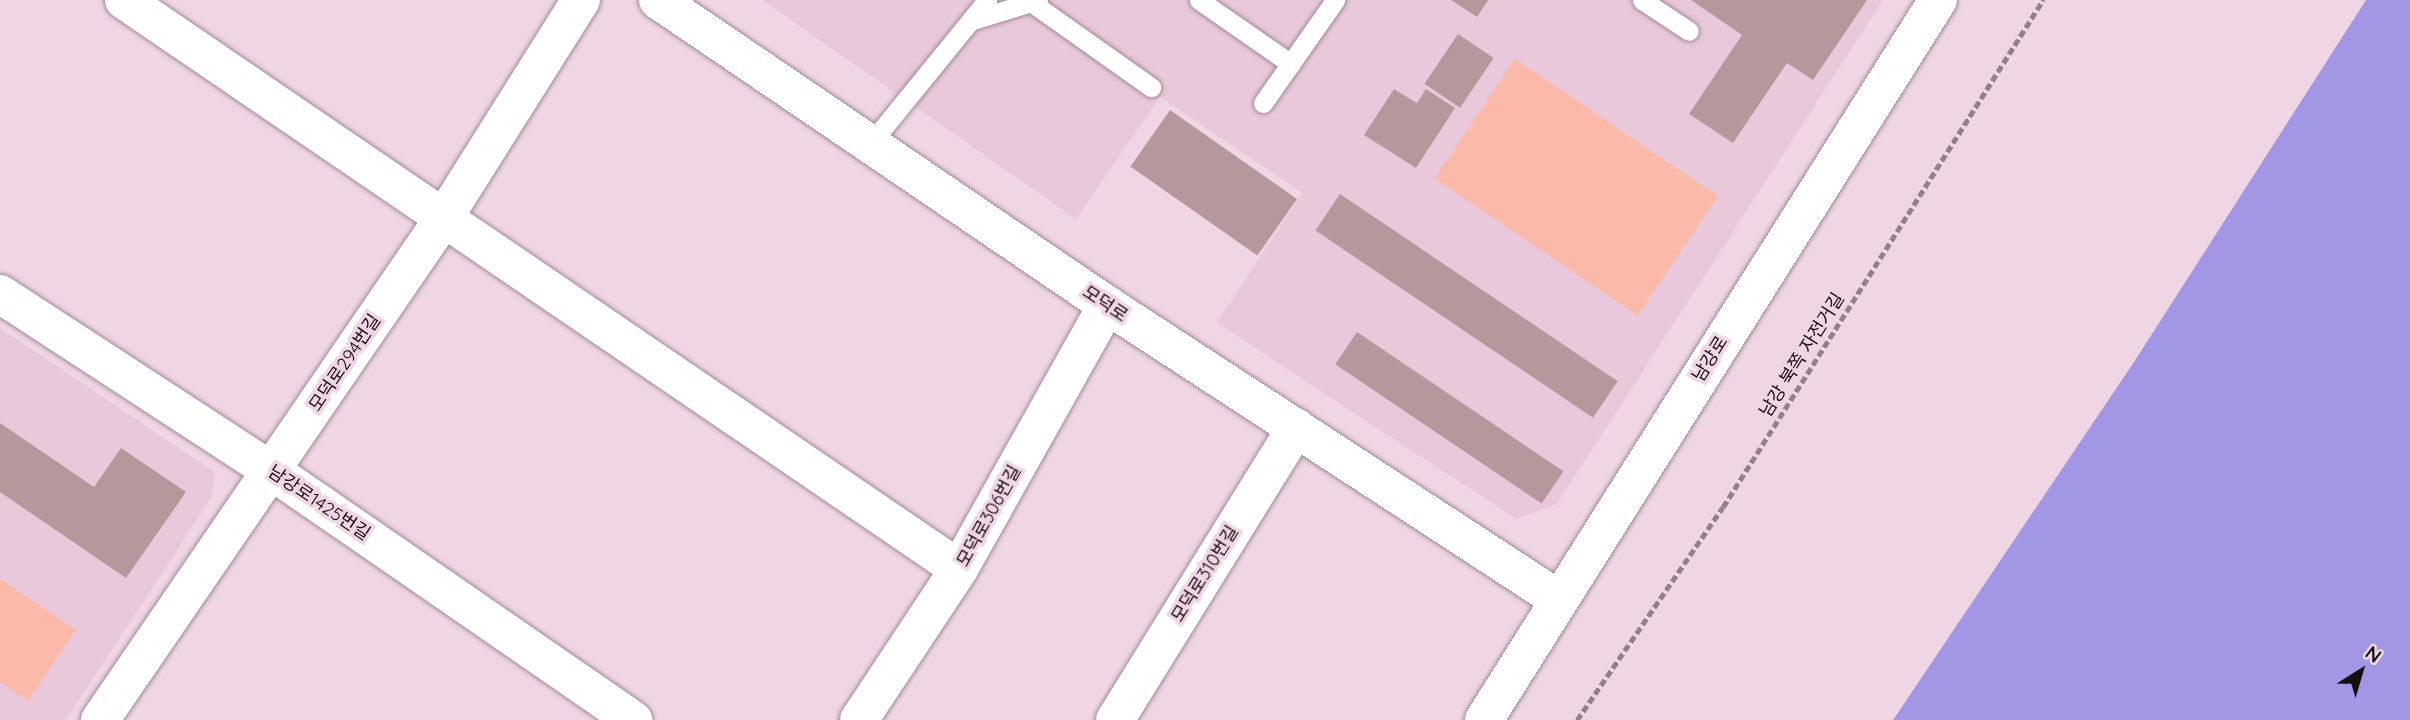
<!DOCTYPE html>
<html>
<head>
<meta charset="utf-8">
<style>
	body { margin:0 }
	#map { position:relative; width:2410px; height:720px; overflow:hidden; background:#f0d6e5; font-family:Quicksand,"Noto Sans KR",sans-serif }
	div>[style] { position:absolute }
	.built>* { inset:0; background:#eac8dc }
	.green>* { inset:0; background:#fbbaa9; transform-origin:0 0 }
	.water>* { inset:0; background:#a197e5 }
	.building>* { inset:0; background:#b6989c; transform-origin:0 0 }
	.path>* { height:4.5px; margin-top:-2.25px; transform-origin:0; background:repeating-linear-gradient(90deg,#93808b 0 7px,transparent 0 10.5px) }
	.roads { filter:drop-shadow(0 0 2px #a18997) drop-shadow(0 0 2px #a18997) }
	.lane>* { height:19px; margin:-9.5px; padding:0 9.5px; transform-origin:9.5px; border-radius:9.5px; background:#fff }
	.street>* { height:38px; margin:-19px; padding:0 19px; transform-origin:19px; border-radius:19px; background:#fff }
	.secondary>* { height:38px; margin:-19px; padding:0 19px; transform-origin:19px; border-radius:19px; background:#fff }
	span { translate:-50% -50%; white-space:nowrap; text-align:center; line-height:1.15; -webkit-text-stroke:7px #f0d6e5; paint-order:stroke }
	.street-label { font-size:18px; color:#160e13 }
	.north { position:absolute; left:2326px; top:636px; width:70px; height:70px; -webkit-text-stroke:5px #f0d6e5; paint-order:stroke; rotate:37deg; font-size:19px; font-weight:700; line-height:28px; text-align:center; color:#160e13 }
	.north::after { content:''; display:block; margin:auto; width:24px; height:32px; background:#160e13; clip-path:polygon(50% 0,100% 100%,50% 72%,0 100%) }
</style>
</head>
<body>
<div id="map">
	<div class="built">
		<div style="clip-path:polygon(762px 0,1883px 0,1557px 504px,1516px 519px,1217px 323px,1302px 193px,1160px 97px,1076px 219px)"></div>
		<div style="clip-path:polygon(0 328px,215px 472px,211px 498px,66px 720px,0 720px)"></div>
	</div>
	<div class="green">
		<div style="left:1515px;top:59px;width:245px;height:144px;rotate:34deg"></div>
		<div style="clip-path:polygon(0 579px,76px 630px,28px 701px,0 682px)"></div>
	</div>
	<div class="water">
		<div style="clip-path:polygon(2366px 0,2410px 0,2410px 720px,1893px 720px,2134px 362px)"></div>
	</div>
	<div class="building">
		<div style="clip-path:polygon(1451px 0,1488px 0,1477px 17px)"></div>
		<div style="clip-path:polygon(1691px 0,1867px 0,1813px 80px,1787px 63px,1733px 143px,1689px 114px,1742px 35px)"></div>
		<div style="left:1458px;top:34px;width:43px;height:60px;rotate:34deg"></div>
		<div style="clip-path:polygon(1394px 89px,1417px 103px,1426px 89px,1455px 108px,1416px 168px,1364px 135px)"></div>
		<div style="left:1170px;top:110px;width:155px;height:69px;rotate:35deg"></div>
		<div style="left:1340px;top:194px;width:335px;height:44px;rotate:34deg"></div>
		<div style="left:1357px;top:332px;width:249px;height:39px;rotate:34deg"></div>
		<div style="clip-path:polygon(0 423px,94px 487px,121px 448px,186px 492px,126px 578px,0 492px)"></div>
	</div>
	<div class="path">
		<div style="left:1577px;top:720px;width:258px;rotate:-55.6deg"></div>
		<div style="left:1723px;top:507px;width:600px;rotate:-57.74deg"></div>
	</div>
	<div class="roads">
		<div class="lane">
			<div style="left:1028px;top:0;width:151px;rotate:35.3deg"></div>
			<div style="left:1199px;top:0;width:112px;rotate:34.8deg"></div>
			<div style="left:1642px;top:0;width:56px;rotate:33.4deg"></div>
			<div style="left:973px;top:20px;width:68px;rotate:-17.1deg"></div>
			<div style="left:1263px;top:103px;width:126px;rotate:-55deg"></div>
			<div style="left:870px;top:144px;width:186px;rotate:-50.9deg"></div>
		</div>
		<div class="street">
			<div style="left:124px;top:0;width:1010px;rotate:34.27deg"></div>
			<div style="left:0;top:294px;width:325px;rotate:33.1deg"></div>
			<div style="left:272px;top:471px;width:439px;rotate:34.6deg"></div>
			<div style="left:100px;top:720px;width:607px;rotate:-55.6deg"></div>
			<div style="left:443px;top:219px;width:259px;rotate:-57.8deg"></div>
			<div style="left:859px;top:720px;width:181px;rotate:-56.5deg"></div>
			<div style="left:959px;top:569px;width:303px;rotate:-60.7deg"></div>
			<div style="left:1115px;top:720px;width:344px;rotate:-58.2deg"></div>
		</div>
		<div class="secondary">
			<div style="left:658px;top:0;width:543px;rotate:34.19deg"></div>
			<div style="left:1107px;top:305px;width:538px;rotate:33.1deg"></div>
			<div style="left:1484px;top:720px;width:851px;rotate:-57.77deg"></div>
		</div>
	</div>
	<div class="street-label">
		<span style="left:1105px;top:304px;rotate:34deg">모덕로</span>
		<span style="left:1802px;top:355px;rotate:-58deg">남강 북쪽 자전거길</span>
		<span style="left:1710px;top:359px;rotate:-58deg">남강로</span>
		<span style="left:345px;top:363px;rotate:-56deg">모덕로294번길</span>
		<span style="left:319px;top:503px;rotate:34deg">남강로1425번길</span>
		<span style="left:989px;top:516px;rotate:-61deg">모덕로306번길</span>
		<span style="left:1205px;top:574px;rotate:-58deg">모덕로310번길</span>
	</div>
	<div class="north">N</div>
</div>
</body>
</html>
